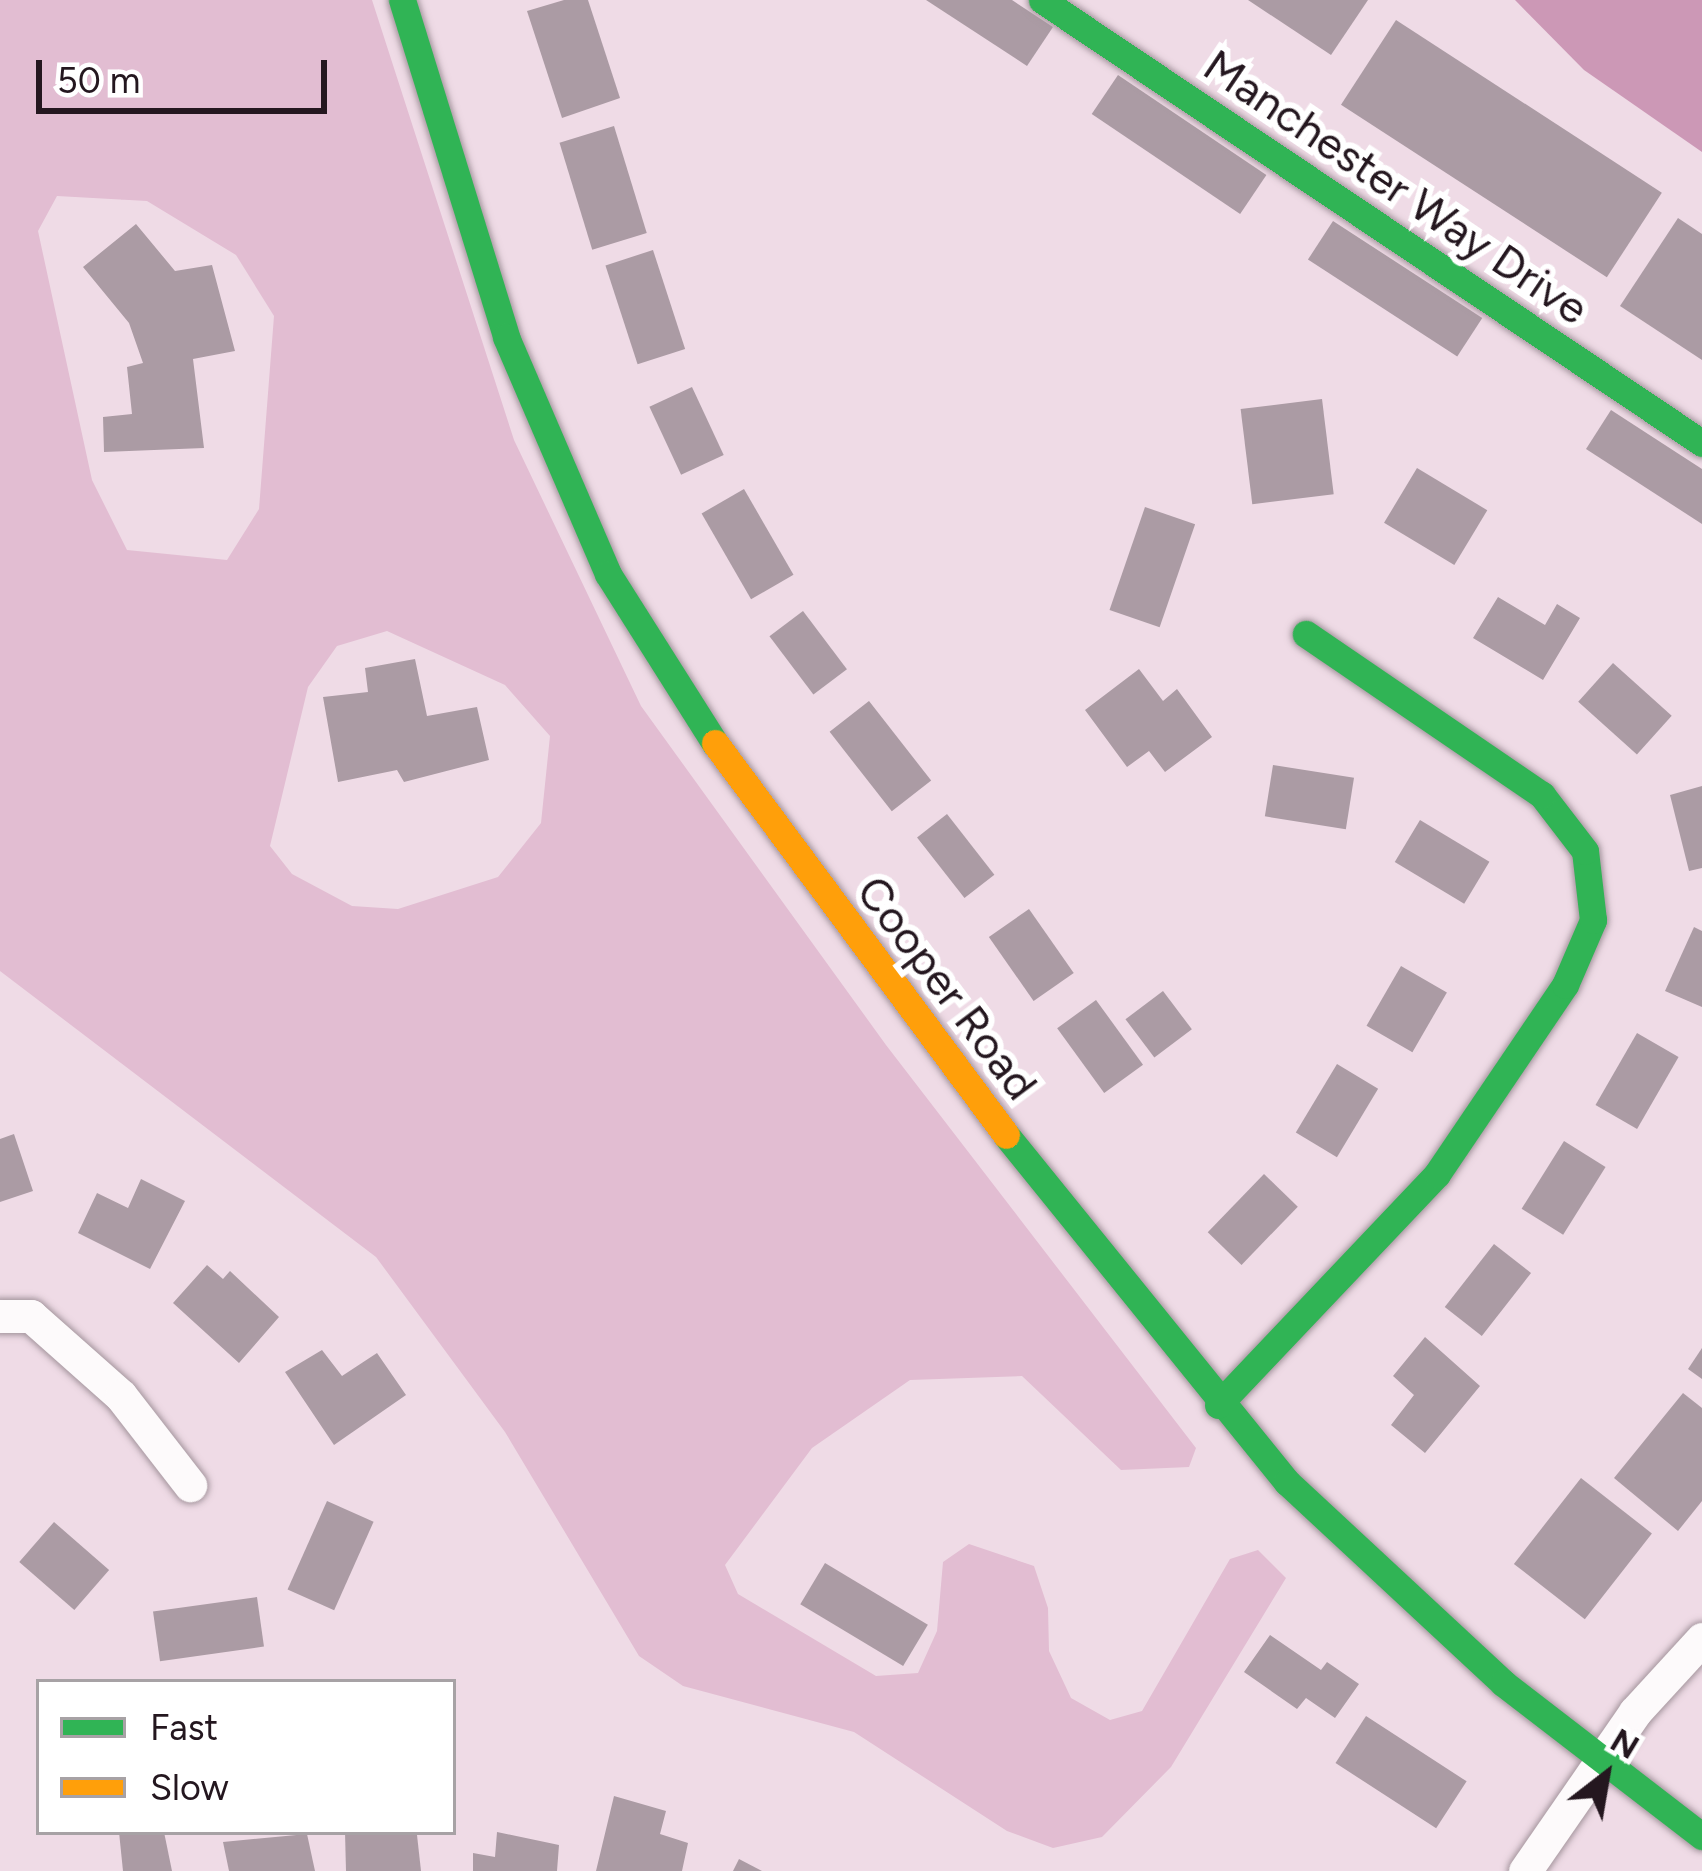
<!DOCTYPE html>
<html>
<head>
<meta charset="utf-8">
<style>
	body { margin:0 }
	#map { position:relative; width:1702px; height:1871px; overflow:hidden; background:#efdbe6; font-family:Figtree,sans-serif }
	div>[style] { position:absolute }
	.green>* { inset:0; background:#e2bdd2 }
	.water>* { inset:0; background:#cc98b6 }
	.building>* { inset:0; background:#ab9ba4; transform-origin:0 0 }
	.roads { filter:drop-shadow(0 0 3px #a5969e) drop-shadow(0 0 3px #a5969e) }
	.street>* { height:33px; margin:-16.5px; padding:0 16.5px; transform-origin:16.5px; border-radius:16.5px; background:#fdfafb }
	.fast>* { height:27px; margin:-13.5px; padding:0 13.5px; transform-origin:13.5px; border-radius:13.5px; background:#30b455 }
	.slow>* { height:27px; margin:-13.5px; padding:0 13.5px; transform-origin:13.5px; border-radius:13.5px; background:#ff9f0a }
	span { translate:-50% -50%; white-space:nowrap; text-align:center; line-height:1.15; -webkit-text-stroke:12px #fff; paint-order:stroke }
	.street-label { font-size:45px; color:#24171f }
	.legend { position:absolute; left:36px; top:1679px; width:420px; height:156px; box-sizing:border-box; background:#fff; border:3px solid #a7a2a5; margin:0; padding:15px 21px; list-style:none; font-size:36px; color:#24171f }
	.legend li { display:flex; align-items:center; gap:24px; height:60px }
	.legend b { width:60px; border:3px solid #a7a2a5 }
	.north { position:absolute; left:1546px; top:1715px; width:120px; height:120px; -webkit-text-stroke:9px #fff; paint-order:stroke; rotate:31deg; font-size:33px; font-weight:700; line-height:48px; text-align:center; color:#24171f }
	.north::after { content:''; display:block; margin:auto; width:42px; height:54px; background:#24171f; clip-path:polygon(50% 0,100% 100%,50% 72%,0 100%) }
	.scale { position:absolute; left:36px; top:60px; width:291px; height:54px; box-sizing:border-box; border:6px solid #24171f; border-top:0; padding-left:15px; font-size:36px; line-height:42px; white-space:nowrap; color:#24171f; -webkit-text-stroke:9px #fff; paint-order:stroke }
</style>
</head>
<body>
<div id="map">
	<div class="green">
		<div style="clip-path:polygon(evenodd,0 0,372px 0,514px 440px,641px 706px,886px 1045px,1196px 1448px,1189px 1467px,1121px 1470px,1022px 1376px,910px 1380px,812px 1448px,725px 1565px,738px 1594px,876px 1676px,918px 1673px,937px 1631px,943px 1562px,969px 1544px,1034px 1566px,1048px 1608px,1049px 1651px,1071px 1698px,1110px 1720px,1142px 1711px,1230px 1559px,1258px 1550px,1286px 1578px,1171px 1767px,1102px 1837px,1053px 1848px,1007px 1831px,854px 1732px,683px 1686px,639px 1656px,505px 1432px,376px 1257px,0 971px,0 0,57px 196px,147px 201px,236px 255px,274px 316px,259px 509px,227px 560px,127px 550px,92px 480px,38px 231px,57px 196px,0 0,387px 631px,505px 685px,550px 736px,541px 823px,498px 877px,398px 909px,352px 906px,292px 874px,270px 846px,308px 687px,337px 646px,387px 631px)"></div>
	</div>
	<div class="water">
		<div style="clip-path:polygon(1515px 0,1702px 0,1702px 152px,1584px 70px)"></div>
	</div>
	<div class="building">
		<div style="clip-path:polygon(564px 0,588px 0,620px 98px,562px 118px,527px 11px)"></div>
		<div style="clip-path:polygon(926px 0,1012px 0,1053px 27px,1027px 66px)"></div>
		<div style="clip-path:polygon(1248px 0,1368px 0,1331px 55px)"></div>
		<div style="left:1396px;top:20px;width:317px;height:101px;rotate:33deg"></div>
		<div style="left:1118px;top:75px;width:179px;height:47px;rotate:34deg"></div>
		<div style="left:614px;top:126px;width:112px;height:57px;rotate:73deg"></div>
		<div style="clip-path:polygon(1678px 218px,1702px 234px,1702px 360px,1620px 306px)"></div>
		<div style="left:1333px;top:221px;width:178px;height:46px;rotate:33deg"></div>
		<div style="clip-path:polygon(136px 224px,175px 271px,212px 265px,235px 351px,193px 359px,204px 448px,104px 452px,103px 417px,132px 414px,127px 367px,143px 363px,129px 323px,83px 267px)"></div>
		<div style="left:653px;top:250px;width:104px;height:50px;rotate:72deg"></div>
		<div style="left:692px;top:387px;width:75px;height:47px;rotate:65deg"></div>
		<div style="left:1322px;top:399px;width:96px;height:82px;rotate:83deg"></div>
		<div style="clip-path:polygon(1611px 410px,1702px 469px,1702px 524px,1586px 449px)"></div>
		<div style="left:1417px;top:468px;width:82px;height:64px;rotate:31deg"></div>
		<div style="left:744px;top:489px;width:99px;height:49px;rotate:60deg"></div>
		<div style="left:1145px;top:507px;width:53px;height:109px;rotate:19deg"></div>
		<div style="clip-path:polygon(1498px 597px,1545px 625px,1557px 604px,1580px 618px,1543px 680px,1473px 638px)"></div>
		<div style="left:803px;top:611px;width:73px;height:42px;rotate:53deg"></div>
		<div style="clip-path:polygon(415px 659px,427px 716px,477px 707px,489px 760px,404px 782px,397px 770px,338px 782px,323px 697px,368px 692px,365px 668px)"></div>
		<div style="left:1613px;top:663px;width:79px;height:52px;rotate:42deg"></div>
		<div style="clip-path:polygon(1139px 669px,1163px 701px,1177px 689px,1212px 737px,1165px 772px,1149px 751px,1127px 767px,1085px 710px)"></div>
		<div style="left:869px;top:701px;width:101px;height:50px;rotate:52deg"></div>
		<div style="left:1273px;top:765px;width:82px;height:52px;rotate:9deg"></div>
		<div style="clip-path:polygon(1702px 786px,1702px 868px,1689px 871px,1670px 795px)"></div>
		<div style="left:947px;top:814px;width:77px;height:38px;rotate:52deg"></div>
		<div style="left:1420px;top:820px;width:81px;height:49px;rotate:31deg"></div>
		<div style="left:1029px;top:909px;width:78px;height:49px;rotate:55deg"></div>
		<div style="clip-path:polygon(1694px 927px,1702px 931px,1702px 1007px,1665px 991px)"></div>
		<div style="left:1401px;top:966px;width:53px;height:69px;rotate:30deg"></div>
		<div style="left:1163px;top:991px;width:48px;height:47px;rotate:53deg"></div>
		<div style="left:1096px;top:1000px;width:80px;height:48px;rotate:54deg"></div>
		<div style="left:1637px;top:1033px;width:48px;height:83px;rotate:30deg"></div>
		<div style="left:1337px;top:1064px;width:48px;height:80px;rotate:31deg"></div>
		<div style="clip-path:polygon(14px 1134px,33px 1191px,0 1202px,0 1139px)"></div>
		<div style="left:1564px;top:1141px;width:49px;height:80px;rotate:32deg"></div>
		<div style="left:1264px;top:1174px;width:47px;height:81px;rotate:44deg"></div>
		<div style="clip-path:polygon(141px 1179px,185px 1201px,150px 1269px,78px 1233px,97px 1193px,128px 1208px)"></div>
		<div style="left:1494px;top:1244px;width:47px;height:80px;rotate:38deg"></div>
		<div style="clip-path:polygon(207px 1265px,223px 1279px,230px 1271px,279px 1317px,239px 1363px,173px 1303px)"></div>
		<div style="clip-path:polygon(1425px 1337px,1480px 1386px,1425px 1453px,1391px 1425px,1414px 1395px,1393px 1376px)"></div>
		<div style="clip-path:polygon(1702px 1348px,1702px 1379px,1688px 1369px)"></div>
		<div style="clip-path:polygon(322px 1350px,342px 1376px,377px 1353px,406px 1395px,334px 1445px,285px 1372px)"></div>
		<div style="clip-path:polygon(1683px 1393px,1702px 1408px,1702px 1501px,1678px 1531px,1614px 1478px)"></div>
		<div style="left:1581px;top:1478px;width:90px;height:109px;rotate:38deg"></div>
		<div style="left:327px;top:1501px;width:51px;height:97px;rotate:24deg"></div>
		<div style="left:54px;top:1522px;width:73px;height:53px;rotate:41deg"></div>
		<div style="left:825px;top:1563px;width:120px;height:48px;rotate:31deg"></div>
		<div style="left:257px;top:1597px;width:50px;height:105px;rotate:82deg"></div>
		<div style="clip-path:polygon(1270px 1635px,1321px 1670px,1327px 1662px,1359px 1684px,1335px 1718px,1306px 1698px,1297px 1709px,1244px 1672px)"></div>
		<div style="left:1366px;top:1716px;width:120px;height:56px;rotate:33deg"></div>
		<div style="clip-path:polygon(614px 1796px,666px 1811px,660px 1834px,688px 1843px,682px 1871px,596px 1871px)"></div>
		<div style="clip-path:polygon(119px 1832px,164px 1832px,172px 1871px,123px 1871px)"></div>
		<div style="clip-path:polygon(345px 1832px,417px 1835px,421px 1871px,346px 1871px)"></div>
		<div style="clip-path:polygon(497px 1832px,559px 1845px,557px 1871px,473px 1871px,473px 1853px,495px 1857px)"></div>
		<div style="clip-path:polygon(307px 1834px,315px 1871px,229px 1871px,223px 1842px)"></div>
		<div style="clip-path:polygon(739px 1859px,762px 1871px,733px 1871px)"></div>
	</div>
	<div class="roads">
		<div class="street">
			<div style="left:0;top:1316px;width:31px"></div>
			<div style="left:31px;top:1316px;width:120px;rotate:41.6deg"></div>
			<div style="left:121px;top:1396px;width:113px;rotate:52.2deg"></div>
			<div style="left:1525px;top:1871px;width:193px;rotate:-55.3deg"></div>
			<div style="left:1635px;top:1712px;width:99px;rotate:-47.5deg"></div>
		</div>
		<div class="fast">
			<div style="left:402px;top:0;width:353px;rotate:72.8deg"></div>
			<div style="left:506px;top:337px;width:258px;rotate:66.7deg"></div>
			<div style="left:608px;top:574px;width:200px;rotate:57.7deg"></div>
			<div style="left:1042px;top:0;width:795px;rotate:33.87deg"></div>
			<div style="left:1006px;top:1135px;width:447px;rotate:51deg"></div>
			<div style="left:1287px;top:1482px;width:295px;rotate:42.9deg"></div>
			<div style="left:1503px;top:1683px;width:251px;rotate:37.6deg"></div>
			<div style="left:1218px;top:1405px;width:318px;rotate:-46.5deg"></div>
			<div style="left:1437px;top:1174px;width:228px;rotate:-55.9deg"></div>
			<div style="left:1565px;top:985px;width:71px;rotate:-66.7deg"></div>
			<div style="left:1593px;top:920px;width:69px;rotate:-96.6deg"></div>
			<div style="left:1585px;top:851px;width:71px;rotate:-127.5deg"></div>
			<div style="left:1542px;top:795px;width:286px;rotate:-145.7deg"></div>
		</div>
		<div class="slow">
			<div style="left:715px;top:743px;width:488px;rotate:53.4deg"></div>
		</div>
	</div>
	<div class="street-label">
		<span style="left:1396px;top:187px;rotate:34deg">Manchester Way Drive</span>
		<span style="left:947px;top:988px;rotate:53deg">Cooper Road</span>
	</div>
	<ul class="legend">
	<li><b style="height:15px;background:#30b455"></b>Fast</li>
	<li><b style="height:15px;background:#ff9f0a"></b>Slow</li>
	</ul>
	<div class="north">N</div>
	<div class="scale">50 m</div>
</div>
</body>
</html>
